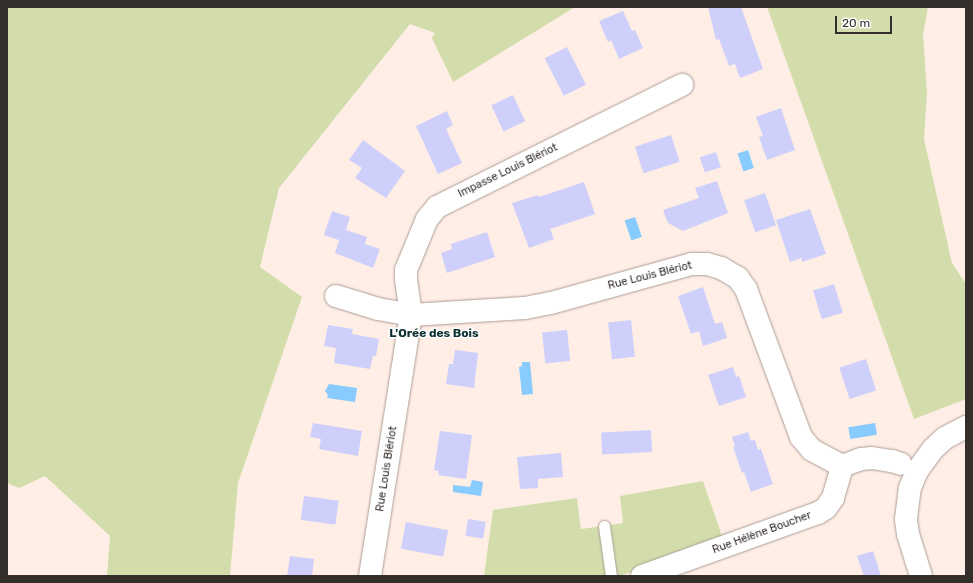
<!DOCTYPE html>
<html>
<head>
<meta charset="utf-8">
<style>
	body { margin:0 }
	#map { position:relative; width:973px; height:583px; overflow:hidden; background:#feeee5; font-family:Rubik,sans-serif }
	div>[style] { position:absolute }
	.green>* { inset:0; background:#d3ddab }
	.water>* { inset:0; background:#88cbff; transform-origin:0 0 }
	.building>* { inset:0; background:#cecffb; transform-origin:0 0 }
	.roads { filter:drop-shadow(0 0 1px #ac9d95) drop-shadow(0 0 1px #ac9d95) }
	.lane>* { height:11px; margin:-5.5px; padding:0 5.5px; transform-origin:5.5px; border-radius:5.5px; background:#fff }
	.street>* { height:22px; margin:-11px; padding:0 11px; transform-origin:11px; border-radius:11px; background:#fff }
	span { translate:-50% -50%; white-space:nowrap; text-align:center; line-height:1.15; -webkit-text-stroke:3px #fff; paint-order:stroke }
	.street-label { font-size:11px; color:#352f2c }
	.neighbourhood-label { font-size:12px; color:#0e3133; font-weight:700 }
	.frame { position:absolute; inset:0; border:8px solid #352f2c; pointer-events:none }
	.scale { position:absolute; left:835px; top:16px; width:57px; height:18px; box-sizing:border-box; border:2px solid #352f2c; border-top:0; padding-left:5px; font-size:12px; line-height:14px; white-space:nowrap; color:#352f2c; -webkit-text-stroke:3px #fff; paint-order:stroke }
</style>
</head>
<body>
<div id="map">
	<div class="green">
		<div style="clip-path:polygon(7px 7px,575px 7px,453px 82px,432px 38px,435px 33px,410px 24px,279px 188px,260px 267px,302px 297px,238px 483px,230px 576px,107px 576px,110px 536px,45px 476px,19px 488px,7px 483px)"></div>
		<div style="clip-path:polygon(767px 7px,928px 7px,923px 35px,927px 93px,924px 139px,952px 263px,966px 284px,966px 399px,914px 419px)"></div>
		<div style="clip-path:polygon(703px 481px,723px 539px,620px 576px,484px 576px,493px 510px,577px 498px,581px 529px,604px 526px,623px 523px,620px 496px)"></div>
	</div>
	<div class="water">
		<div style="left:748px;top:150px;width:19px;height:11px;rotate:72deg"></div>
		<div style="left:635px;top:217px;width:21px;height:11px;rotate:71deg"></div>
		<div style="clip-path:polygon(522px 362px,530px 362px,533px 394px,522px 395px,519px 367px,522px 366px)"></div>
		<div style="clip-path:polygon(329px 384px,357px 388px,355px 402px,327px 398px,328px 395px,325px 391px)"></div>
		<div style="left:875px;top:423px;width:12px;height:27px;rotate:81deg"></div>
		<div style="clip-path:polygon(472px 480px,483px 482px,481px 496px,453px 492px,453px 485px,470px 487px)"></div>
	</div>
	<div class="building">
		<div style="clip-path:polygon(708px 7px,741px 7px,763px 69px,740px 78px,735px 64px,729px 66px,719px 39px,716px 40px)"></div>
		<div style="clip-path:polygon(623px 11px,632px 31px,635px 30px,643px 48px,619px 59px,611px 40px,608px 42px,599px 21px)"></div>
		<div style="left:567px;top:47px;width:42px;height:25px;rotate:63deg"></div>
		<div style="left:513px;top:95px;width:29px;height:24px;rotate:65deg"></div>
		<div style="clip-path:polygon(781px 108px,795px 150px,767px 160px,759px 137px,763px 136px,756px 117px)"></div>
		<div style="clip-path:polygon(447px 111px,453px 125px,446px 129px,462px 163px,438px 174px,416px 126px)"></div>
		<div style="left:671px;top:135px;width:28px;height:38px;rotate:72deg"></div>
		<div style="clip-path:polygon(363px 140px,405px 171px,386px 198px,355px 178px,362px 168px,349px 160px)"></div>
		<div style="left:716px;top:152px;width:16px;height:17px;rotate:72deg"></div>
		<div style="clip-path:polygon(717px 181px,728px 213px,683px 231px,668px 223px,663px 210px,699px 198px,695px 188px)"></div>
		<div style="clip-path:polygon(584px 182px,595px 214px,550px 229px,554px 239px,529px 248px,512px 203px,538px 195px,539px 197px)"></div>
		<div style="left:765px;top:193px;width:34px;height:22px;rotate:71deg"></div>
		<div style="clip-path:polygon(810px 209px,826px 254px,802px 262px,801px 258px,790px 262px,776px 220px)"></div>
		<div style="clip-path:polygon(332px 211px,350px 217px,346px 230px,367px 237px,365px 244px,380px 249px,373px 268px,335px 253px,339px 240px,324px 235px)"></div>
		<div style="clip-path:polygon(487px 232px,495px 257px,447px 273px,441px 253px,452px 249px,451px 244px)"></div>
		<div style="left:834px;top:284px;width:30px;height:22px;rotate:73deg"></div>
		<div style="clip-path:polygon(703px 287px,715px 324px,722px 322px,727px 338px,703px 346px,699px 331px,691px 334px,678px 296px)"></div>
		<div style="left:631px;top:320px;width:37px;height:23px;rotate:84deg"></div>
		<div style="clip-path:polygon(328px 325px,353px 329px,352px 334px,379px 339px,376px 356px,373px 356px,370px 369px,334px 363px,336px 348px,324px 346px)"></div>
		<div style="left:567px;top:330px;width:31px;height:25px;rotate:84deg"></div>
		<div style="clip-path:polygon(455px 350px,478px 353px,474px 388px,446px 384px,449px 364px,453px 364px)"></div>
		<div style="left:866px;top:359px;width:33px;height:28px;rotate:72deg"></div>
		<div style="clip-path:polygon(733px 367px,736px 377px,739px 376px,746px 397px,719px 406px,708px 375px)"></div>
		<div style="clip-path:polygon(313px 423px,362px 431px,358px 456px,319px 449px,321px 439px,310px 437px)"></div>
		<div style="left:651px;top:430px;width:22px;height:50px;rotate:87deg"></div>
		<div style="clip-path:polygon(440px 431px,472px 435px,466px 479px,438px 475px,439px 471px,434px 470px)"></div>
		<div style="clip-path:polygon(748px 432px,751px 441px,755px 440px,758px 450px,761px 449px,773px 484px,751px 492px,744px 472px,742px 473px,733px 447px,735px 447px,732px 437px)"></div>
		<div style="clip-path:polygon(561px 453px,563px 477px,538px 479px,538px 488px,520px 489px,517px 457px)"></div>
		<div style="left:304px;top:496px;width:35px;height:24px;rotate:8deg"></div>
		<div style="left:468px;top:519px;width:18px;height:17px;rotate:9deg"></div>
		<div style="left:406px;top:522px;width:43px;height:27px;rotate:11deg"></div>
		<div style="clip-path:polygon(873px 551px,881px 576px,864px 576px,857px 556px)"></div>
		<div style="clip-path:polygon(290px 556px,314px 559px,312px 576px,287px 576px)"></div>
	</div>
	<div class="roads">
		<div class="lane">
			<div style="left:604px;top:526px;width:50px;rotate:82deg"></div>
		</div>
		<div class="street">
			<div style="left:336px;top:296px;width:44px;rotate:17.2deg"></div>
			<div style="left:378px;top:309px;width:34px;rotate:10deg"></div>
			<div style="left:411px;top:315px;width:37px;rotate:-98deg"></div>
			<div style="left:406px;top:278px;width:8px;rotate:-90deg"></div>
			<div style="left:406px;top:270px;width:55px;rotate:-67.6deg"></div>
			<div style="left:427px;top:219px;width:16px;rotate:-50deg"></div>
			<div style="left:437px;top:207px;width:274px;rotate:-26.5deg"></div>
			<div style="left:842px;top:466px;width:20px;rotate:-20deg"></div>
			<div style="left:861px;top:459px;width:11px;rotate:-5deg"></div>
			<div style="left:872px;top:458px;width:20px;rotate:9deg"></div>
			<div style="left:892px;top:461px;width:9px;rotate:18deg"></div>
			<div style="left:370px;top:576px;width:264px;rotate:-81.1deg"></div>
			<div style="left:411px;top:315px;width:114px;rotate:-3.5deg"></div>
			<div style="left:525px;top:308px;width:26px;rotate:-11deg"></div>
			<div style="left:551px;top:303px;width:146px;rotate:-15.5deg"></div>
			<div style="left:692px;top:264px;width:15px"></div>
			<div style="left:707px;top:264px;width:15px;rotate:16deg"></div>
			<div style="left:721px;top:268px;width:20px;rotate:30deg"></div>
			<div style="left:738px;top:278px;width:14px;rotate:54deg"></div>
			<div style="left:746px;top:289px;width:158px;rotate:69.6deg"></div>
			<div style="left:801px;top:437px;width:17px;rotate:50deg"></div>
			<div style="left:812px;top:450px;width:34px;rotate:28deg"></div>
			<div style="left:642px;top:576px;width:187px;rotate:-19.7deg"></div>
			<div style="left:818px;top:513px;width:9px;rotate:-32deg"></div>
			<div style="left:826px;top:508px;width:12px;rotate:-55deg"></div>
			<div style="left:833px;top:498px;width:33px;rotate:-74deg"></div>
			<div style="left:921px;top:576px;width:44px;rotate:-107.2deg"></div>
			<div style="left:908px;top:534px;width:15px;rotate:-98deg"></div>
			<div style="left:906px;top:519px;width:31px;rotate:-83deg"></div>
			<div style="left:910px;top:488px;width:18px;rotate:-68deg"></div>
			<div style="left:917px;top:471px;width:27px;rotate:-54deg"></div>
			<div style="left:933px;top:449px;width:16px;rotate:-43deg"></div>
			<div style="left:945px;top:438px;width:24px;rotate:-28deg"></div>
		</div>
	</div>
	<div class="street-label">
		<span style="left:508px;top:171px;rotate:-26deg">Impasse Louis Blériot</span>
		<span style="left:650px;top:276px;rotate:-14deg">Rue Louis Blériot</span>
		<span style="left:387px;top:469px;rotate:-81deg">Rue Louis Blériot</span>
		<span style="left:762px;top:533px;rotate:-20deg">Rue Hélène Boucher</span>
	</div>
	<div class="neighbourhood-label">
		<span style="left:434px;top:334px">L'Orée des Bois</span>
	</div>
	<div class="frame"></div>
	<div class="scale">20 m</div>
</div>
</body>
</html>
